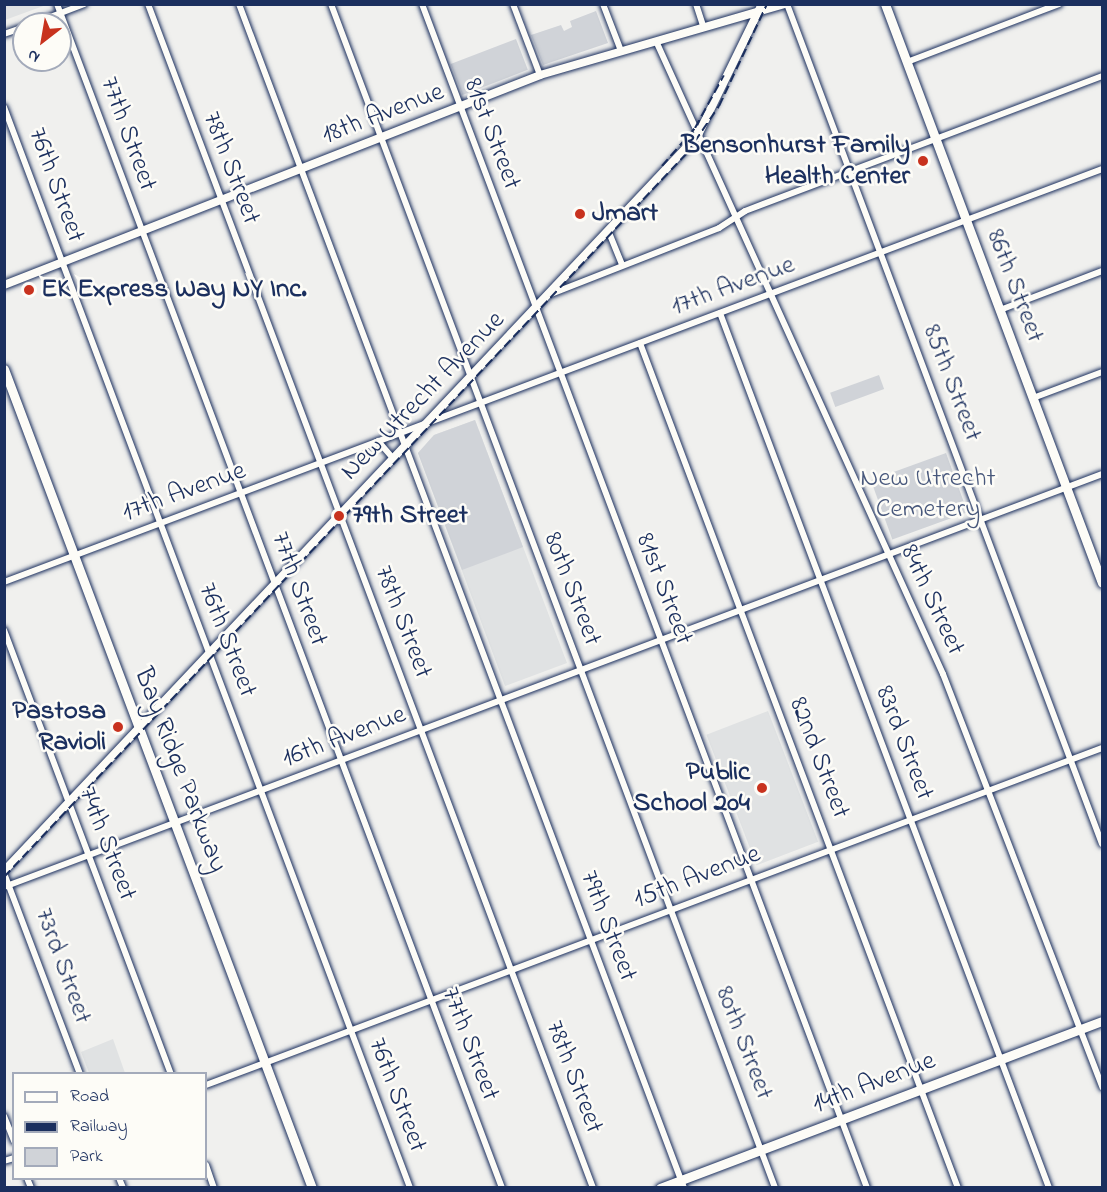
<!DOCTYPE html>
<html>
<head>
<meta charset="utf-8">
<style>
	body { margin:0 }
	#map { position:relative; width:1107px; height:1192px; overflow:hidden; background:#f0f0ee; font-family:"Indie Flower",sans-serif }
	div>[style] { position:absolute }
	.built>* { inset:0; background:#e0e2e3; transform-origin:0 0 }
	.green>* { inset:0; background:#d0d3d8; transform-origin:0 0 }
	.roads { filter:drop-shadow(0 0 2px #1b2f5e) drop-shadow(0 0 2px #1b2f5e) }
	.minor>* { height:6px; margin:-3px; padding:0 3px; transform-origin:3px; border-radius:3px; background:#fdfcf7 }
	.tertiary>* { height:8px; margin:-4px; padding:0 4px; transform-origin:4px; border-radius:4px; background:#fdfcf7 }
	.secondary>* { height:9px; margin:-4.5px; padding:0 4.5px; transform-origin:4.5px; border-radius:4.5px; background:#fdfcf7 }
	.rail>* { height:2px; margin-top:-1px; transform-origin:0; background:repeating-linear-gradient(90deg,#1b2f5e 0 9px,transparent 0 13.5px) }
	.dots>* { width:16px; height:16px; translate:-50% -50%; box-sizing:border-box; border:3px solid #fdfcf7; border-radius:50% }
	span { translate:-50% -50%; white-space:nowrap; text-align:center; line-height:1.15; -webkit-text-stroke:5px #fdfcf7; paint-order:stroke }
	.street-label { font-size:27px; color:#1b2f5e }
	.poi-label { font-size:27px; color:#1b2f5e; font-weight:700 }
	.right { translate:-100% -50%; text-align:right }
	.left { translate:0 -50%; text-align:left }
	.park-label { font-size:27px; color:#48587c }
	.frame { position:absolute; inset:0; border:6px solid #1b2f5e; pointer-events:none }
	.legend { position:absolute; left:12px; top:1072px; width:195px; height:108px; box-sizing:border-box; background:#fdfcf7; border:2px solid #a3aaba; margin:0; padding:8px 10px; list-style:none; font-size:18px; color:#1b2f5e }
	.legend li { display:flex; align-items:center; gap:12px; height:30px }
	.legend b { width:30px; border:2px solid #a3aaba }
	.north { position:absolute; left:12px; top:12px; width:60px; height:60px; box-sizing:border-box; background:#fdfcf7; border:2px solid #a3aaba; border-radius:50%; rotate:211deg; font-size:16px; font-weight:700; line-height:24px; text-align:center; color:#1b2f5e }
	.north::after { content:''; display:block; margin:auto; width:21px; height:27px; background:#c8321e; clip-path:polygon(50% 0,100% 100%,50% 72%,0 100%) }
</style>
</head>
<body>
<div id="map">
	<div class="built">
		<div style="clip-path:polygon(5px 4px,46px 4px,46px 5px,5px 20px)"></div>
		<div style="clip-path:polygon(475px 420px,567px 663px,505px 686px,418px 453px,434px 435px)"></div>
		<div style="left:768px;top:711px;width:140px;height:66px;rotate:69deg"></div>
		<div style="clip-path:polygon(113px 1039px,125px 1073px,89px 1073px,81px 1052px)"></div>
	</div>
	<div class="green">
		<div style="clip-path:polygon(596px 11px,608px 43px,543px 65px,531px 35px,561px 25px,564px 31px,572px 27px,570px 21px)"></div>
		<div style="left:516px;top:39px;width:33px;height:70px;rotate:69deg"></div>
		<div style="left:879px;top:375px;width:15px;height:52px;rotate:70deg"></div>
		<div style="clip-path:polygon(475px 420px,523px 547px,462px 570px,418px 453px,434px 435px)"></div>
		<div style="left:946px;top:453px;width:63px;height:80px;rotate:70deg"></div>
	</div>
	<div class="roads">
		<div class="minor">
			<div style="left:57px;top:4px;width:1265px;rotate:69.4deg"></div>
			<div style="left:148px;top:4px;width:1265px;rotate:69.4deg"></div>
			<div style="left:239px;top:4px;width:1265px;rotate:69.4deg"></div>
			<div style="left:331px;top:4px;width:1265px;rotate:69.44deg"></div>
			<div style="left:422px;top:4px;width:1265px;rotate:69.4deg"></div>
			<div style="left:513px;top:4px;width:76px;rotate:69.2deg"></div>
			<div style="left:603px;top:4px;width:50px;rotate:69deg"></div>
			<div style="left:696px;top:4px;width:25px;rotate:72deg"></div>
			<div style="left:787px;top:4px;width:897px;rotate:69.44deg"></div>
			<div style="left:32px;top:24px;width:56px;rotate:-21deg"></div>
			<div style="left:4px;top:34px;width:21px;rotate:-19deg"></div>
			<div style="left:656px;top:41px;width:695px;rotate:65.61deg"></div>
			<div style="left:943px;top:674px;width:443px;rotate:68.9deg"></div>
			<div style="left:907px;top:62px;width:163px;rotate:-20.9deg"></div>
			<div style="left:4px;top:107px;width:1155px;rotate:69.41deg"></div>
			<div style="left:608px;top:230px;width:38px;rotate:68deg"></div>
			<div style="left:551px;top:294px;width:180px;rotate:-21.4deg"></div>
			<div style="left:719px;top:228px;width:31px;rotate:-33deg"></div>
			<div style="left:745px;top:211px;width:382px;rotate:-20.7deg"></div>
			<div style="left:1000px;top:310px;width:109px;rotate:-20.9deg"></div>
			<div style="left:720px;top:313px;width:935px;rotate:69.39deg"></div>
			<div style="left:640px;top:343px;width:903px;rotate:69.38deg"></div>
			<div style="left:1033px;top:398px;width:74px;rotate:-20.6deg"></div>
			<div style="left:378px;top:441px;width:21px;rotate:49deg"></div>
			<div style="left:4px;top:582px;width:1173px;rotate:-20.61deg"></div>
			<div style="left:4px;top:630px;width:474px;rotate:69.4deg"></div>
			<div style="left:4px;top:873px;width:215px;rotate:69.3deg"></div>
			<div style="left:4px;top:887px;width:1173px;rotate:-20.61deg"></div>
			<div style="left:206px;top:1085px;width:957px;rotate:-20.61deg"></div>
			<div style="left:4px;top:1116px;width:27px;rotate:68deg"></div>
			<div style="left:4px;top:1161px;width:10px;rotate:-17deg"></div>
			<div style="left:206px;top:1165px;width:24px;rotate:71deg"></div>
			<div style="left:27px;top:1178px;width:11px;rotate:68deg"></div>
			<div style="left:119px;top:1178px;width:11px;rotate:68deg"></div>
		</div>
		<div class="tertiary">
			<div style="left:4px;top:285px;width:576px;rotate:-21.39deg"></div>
			<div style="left:540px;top:75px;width:255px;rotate:-16.2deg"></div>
			<div style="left:4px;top:871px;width:1012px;rotate:-46.68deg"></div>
			<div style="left:698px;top:135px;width:146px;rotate:-64deg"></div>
		</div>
		<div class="secondary">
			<div style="left:885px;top:4px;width:618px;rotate:69.45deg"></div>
			<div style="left:4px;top:369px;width:875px;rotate:69.39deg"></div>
			<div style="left:660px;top:1188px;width:472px;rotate:-20.7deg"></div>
		</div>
	</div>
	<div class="rail">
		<div style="left:662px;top:166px;width:50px;rotate:-49deg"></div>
		<div style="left:695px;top:128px;width:60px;rotate:-61.3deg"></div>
		<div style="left:4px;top:877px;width:995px;rotate:-46.67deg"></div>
		<div style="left:687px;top:153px;width:57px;rotate:-55.8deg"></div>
		<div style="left:719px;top:106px;width:113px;rotate:-64.8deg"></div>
	</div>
	<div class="dots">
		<div style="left:923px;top:161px;background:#c8321e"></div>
		<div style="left:580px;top:214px;background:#c8321e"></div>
		<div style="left:29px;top:290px;background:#c8321e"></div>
		<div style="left:339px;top:516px;background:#c8321e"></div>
		<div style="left:118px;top:727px;background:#c8321e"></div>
		<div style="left:762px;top:788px;background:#c8321e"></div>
	</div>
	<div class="street-label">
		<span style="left:383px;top:114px;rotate:-21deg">18th Avenue</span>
		<span style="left:128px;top:134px;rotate:70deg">77th Street</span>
		<span style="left:492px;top:134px;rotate:69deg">81st Street</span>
		<span style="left:231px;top:168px;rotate:69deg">78th Street</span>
		<span style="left:56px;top:185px;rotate:70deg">76th Street</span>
		<span style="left:733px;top:286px;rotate:-20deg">17th Avenue</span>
		<span style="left:1015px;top:286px;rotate:69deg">86th Street</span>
		<span style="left:952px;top:383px;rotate:69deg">85th Street</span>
		<span style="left:423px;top:396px;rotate:-46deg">New Utrecht Avenue</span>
		<span style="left:184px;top:492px;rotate:-20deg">17th Avenue</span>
		<span style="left:299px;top:589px;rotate:70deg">77th Street</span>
		<span style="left:572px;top:589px;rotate:69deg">80th Street</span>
		<span style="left:664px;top:589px;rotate:69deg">81st Street</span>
		<span style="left:932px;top:600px;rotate:65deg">84th Street</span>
		<span style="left:403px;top:622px;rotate:69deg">78th Street</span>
		<span style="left:227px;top:640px;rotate:69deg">76th Street</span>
		<span style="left:344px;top:737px;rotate:-21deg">16th Avenue</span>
		<span style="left:904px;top:743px;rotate:69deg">83rd Street</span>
		<span style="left:819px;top:758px;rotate:69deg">82nd Street</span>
		<span style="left:180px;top:770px;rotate:69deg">Bay Ridge Parkway</span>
		<span style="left:107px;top:844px;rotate:69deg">74th Street</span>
		<span style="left:697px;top:877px;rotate:-21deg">15th Avenue</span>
		<span style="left:608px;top:926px;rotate:69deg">79th Street</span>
		<span style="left:63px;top:966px;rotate:70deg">73rd Street</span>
		<span style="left:744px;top:1043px;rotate:69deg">80th Street</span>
		<span style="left:470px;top:1044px;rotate:69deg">77th Street</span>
		<span style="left:574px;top:1077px;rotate:69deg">78th Street</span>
		<span style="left:874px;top:1083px;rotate:-21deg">14th Avenue</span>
		<span style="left:397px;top:1095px;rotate:69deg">76th Street</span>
	</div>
	<div class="poi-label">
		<span class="right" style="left:910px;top:161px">Bensonhurst Family<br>Health Center</span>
		<span class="left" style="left:592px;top:214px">Jmart</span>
		<span class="left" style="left:41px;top:290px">EK Express Way NY Inc.</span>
		<span class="left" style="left:352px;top:516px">79th Street</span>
		<span class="right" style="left:106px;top:727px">Pastosa<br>Ravioli</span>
		<span class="right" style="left:750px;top:788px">Public<br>School 204</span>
	</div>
	<div class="park-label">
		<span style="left:928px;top:494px">New Utrecht<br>Cemetery</span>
	</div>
	<div class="frame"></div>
	<ul class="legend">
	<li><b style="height:8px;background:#fdfcf7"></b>Road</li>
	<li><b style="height:8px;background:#1b2f5e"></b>Railway</li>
	<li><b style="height:16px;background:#d0d3d8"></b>Park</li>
	</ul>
	<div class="north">N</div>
</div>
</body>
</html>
